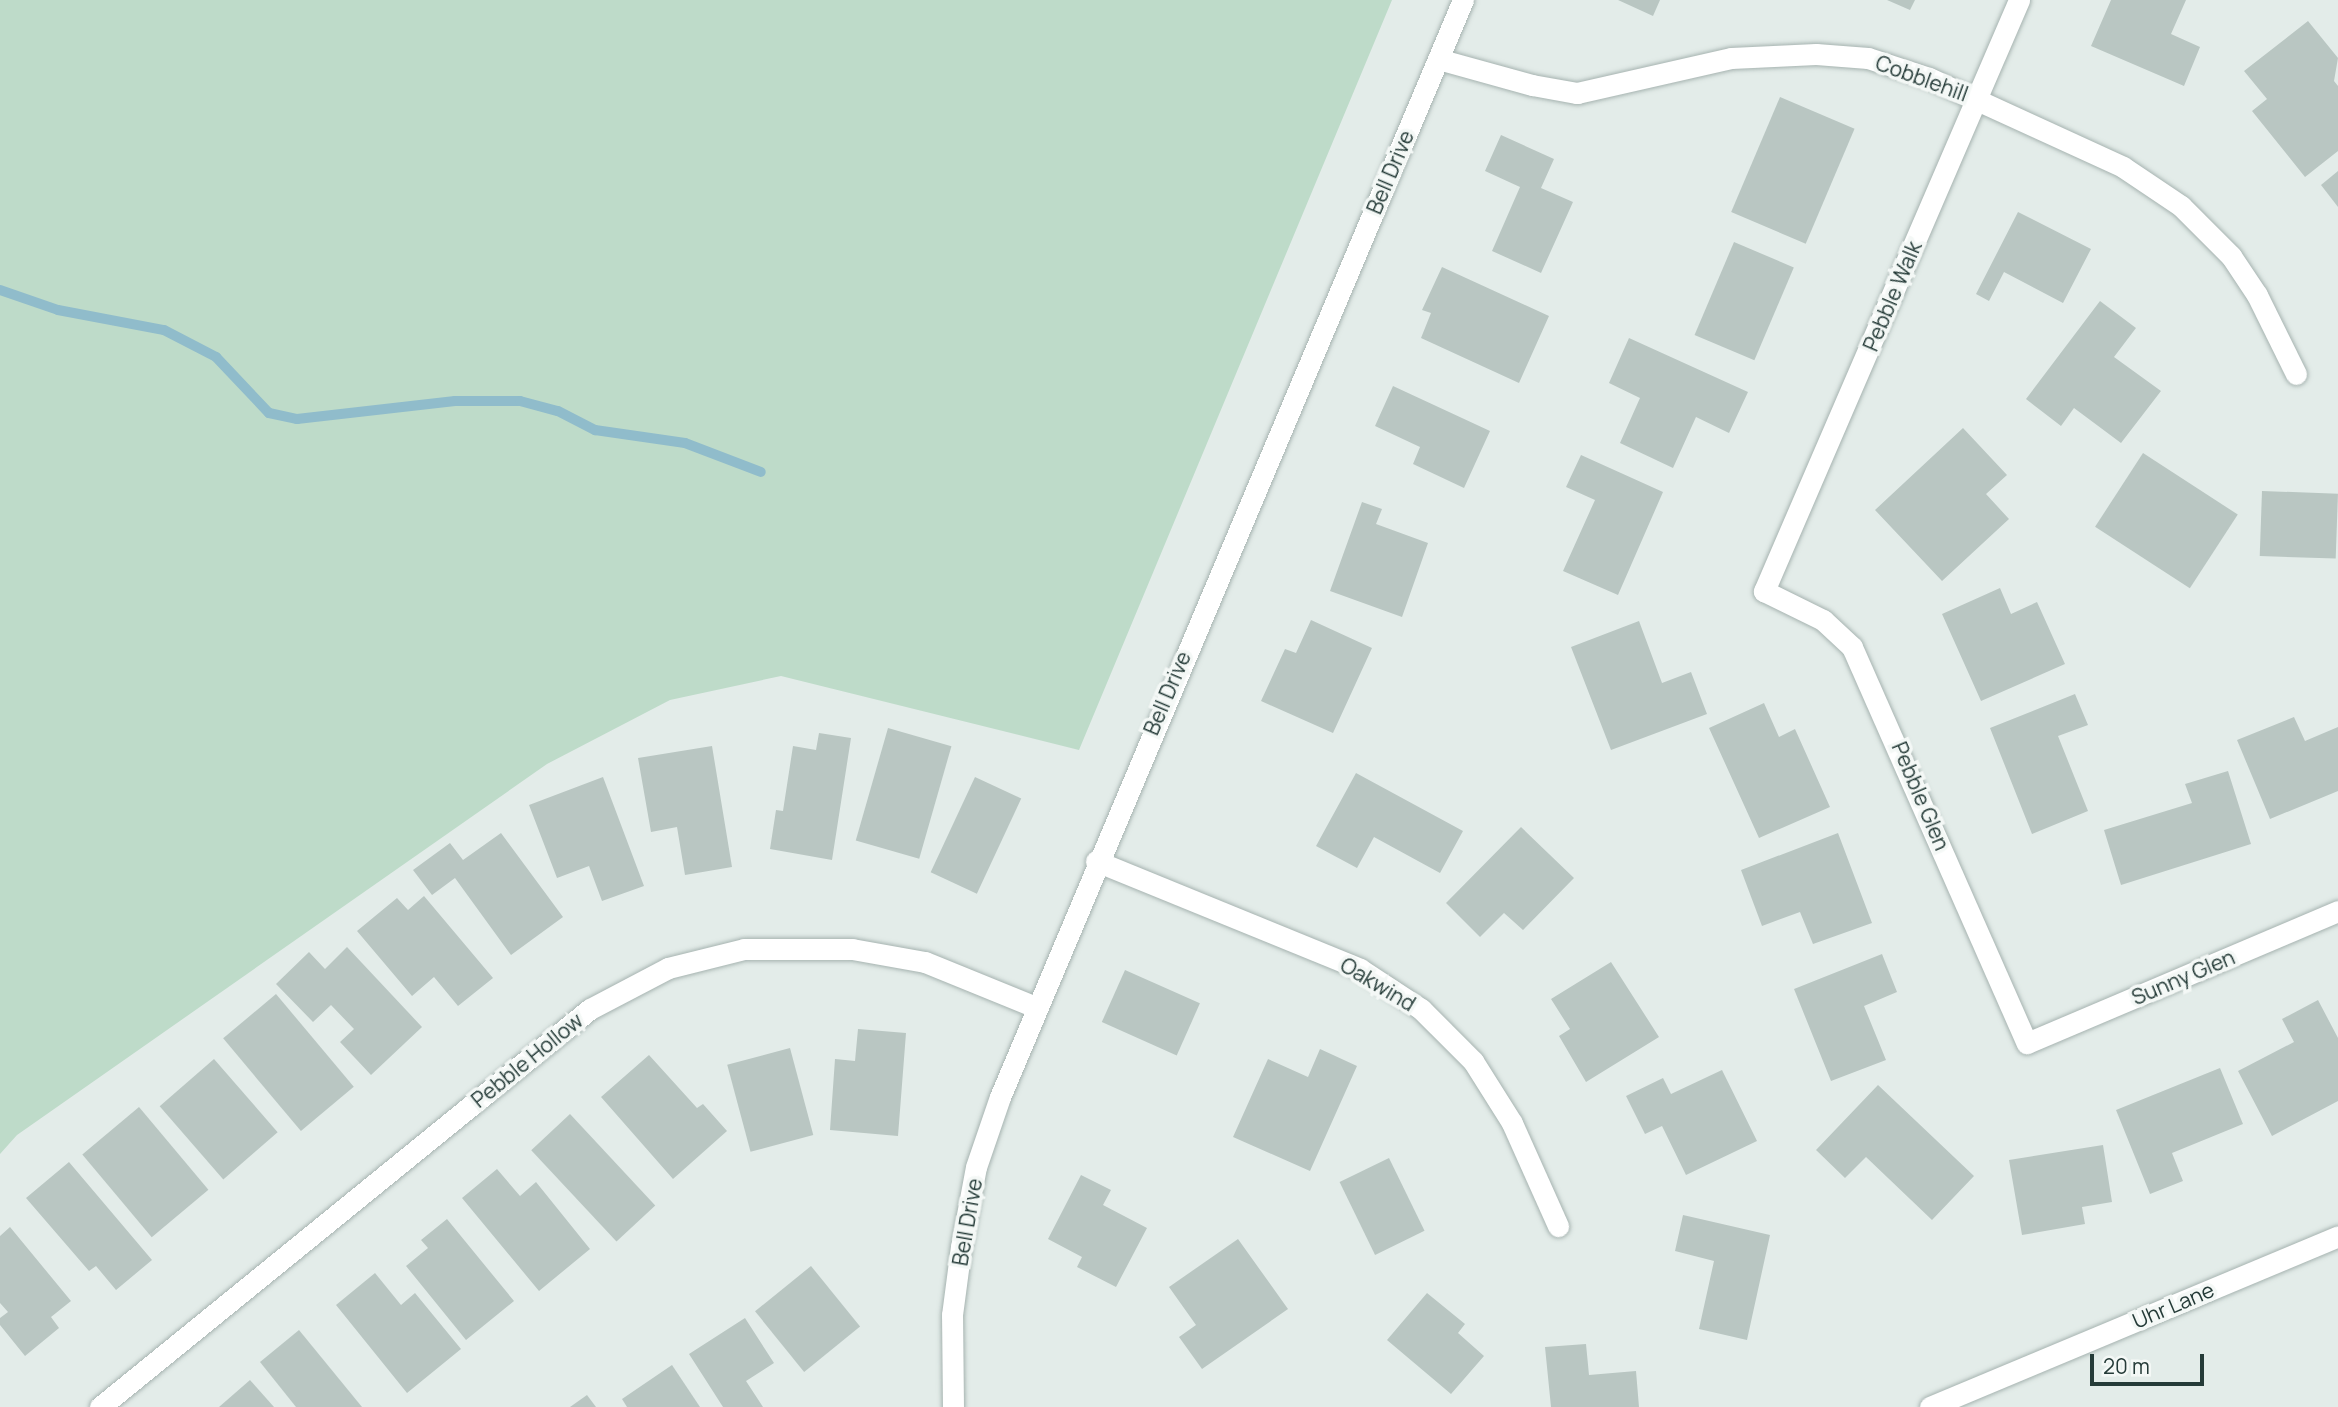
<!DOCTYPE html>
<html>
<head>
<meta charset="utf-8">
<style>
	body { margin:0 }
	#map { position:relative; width:2338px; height:1407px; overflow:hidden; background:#e3ece9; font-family:Manrope,sans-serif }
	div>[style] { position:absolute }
	.green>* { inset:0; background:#bedbc9 }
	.stream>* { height:10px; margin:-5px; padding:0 5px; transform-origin:5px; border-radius:5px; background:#90bccb }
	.building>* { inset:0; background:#b9c6c2; transform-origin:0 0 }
	.roads { filter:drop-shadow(0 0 2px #a6b3b0) drop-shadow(0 0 2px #a6b3b0) }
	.minor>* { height:21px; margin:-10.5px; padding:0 10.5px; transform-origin:10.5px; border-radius:10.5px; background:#fff }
	.tertiary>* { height:21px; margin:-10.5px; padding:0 10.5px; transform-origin:10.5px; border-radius:10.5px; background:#fff }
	span { translate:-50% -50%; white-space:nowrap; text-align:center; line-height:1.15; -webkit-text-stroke:7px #f4f8f6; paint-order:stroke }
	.street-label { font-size:21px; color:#253b38 }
	.scale { position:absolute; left:2090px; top:1354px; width:114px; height:32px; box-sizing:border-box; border:4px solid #253b38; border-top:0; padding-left:9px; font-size:21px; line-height:24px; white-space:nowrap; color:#253b38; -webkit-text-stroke:5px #f4f8f6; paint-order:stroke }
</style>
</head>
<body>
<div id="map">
	<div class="green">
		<div style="clip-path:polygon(0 0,1392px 0,1079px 750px,781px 676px,670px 700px,547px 764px,17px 1135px,0 1154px)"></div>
	</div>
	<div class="stream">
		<div style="left:0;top:290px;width:61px;rotate:19deg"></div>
		<div style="left:58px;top:310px;width:108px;rotate:10.7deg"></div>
		<div style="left:164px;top:330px;width:59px;rotate:27.4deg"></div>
		<div style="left:216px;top:357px;width:77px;rotate:46.6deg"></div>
		<div style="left:269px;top:413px;width:29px;rotate:12deg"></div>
		<div style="left:297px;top:419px;width:159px;rotate:-6.5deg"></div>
		<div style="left:455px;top:401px;width:65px"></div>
		<div style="left:520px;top:401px;width:39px;rotate:15deg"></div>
		<div style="left:558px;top:411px;width:42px;rotate:27.2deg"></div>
		<div style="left:595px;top:430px;width:91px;rotate:8.2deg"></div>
		<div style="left:685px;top:443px;width:81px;rotate:20.9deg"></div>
	</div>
	<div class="building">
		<div style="clip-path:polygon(1618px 0,1660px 0,1653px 16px)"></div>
		<div style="clip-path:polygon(1887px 0,1915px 0,1910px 10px)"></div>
		<div style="clip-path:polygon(2111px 0,2186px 0,2171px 34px,2200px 47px,2184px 86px,2091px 46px)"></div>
		<div style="clip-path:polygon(2308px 21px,2338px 58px,2334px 81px,2338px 86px,2338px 151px,2305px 177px,2252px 111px,2267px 99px,2244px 71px)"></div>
		<div style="left:1780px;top:97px;width:81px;height:125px;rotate:23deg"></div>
		<div style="clip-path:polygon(1501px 135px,1554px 159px,1541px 188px,1573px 202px,1541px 273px,1492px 251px,1520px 187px,1485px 171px)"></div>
		<div style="clip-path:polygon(2338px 171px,2338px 207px,2321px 185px)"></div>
		<div style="clip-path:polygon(2018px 212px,2091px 249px,2063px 303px,2004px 272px,1989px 301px,1976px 294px)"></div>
		<div style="left:1734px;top:242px;width:65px;height:101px;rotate:23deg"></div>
		<div style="clip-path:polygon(1442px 267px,1549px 316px,1519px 383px,1421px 338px,1431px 313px,1422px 310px)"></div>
		<div style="clip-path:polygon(2100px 301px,2136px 328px,2114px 357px,2161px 391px,2121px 443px,2074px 408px,2061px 426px,2026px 399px)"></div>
		<div style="clip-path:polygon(1629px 338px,1748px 392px,1729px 433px,1696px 417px,1673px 468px,1620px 443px,1640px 398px,1609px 383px)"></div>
		<div style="clip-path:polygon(1393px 386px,1490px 431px,1464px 488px,1413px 464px,1420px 447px,1375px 426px)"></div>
		<div style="clip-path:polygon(1963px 428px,2007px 475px,1986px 494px,2009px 519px,1942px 581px,1875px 510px)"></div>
		<div style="left:2143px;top:453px;width:113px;height:88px;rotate:33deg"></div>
		<div style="clip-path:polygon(1581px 455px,1663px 492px,1618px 595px,1563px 571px,1595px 500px,1566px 487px)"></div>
		<div style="left:2262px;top:491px;width:76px;height:65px;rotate:2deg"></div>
		<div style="clip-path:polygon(1362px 502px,1382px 509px,1376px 524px,1428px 543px,1402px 617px,1330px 591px)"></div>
		<div style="clip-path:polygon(2000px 588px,2011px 614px,2037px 602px,2065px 664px,1981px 701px,1942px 614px)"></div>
		<div style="clip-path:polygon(1311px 620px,1372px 648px,1333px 733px,1261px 701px,1285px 649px,1296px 653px)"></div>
		<div style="clip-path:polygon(1639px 621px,1662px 683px,1691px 672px,1707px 714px,1611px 750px,1571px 647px)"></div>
		<div style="clip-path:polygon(2075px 694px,2088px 725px,2058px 736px,2088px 811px,2032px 834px,1990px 728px)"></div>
		<div style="clip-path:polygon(1764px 703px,1779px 737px,1795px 729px,1830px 807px,1759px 838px,1709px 728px)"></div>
		<div style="clip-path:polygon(2294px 717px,2305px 741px,2338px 727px,2338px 791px,2270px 819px,2237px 740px)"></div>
		<div style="left:888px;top:728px;width:66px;height:117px;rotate:16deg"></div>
		<div style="clip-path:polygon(819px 733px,851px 738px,832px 860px,770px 849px,776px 810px,783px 811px,793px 746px,816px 750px)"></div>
		<div style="clip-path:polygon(712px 746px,732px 867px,685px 875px,677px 827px,651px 832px,638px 758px)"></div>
		<div style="clip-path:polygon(2228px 771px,2251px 844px,2121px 885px,2104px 830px,2192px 803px,2185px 784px)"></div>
		<div style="clip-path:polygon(1356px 773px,1463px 831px,1440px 873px,1374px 837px,1357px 868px,1316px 846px)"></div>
		<div style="clip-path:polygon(603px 777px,644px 886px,602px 901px,589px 866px,557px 878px,529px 805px)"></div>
		<div style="left:975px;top:777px;width:51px;height:105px;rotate:25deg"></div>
		<div style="clip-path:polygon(1521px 827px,1574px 878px,1523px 930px,1504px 913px,1480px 937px,1446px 903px)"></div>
		<div style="clip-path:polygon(501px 833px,563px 917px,511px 955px,455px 878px,432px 895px,413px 870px,450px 843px,463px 860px)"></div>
		<div style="clip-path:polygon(1838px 833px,1872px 923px,1813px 944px,1800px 912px,1762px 926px,1741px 870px)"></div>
		<div style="clip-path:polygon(424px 896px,493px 978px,458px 1006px,434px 977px,412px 996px,357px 931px,397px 898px,408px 910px)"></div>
		<div style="clip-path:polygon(347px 947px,422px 1027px,371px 1075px,340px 1042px,354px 1029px,331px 1005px,313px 1022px,276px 984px,309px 952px,325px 969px)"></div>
		<div style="clip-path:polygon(1882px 954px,1897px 992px,1864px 1006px,1886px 1060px,1831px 1081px,1794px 989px)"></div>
		<div style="clip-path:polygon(1611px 962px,1659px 1037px,1586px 1082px,1559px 1036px,1570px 1029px,1551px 999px)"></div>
		<div style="left:1125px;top:970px;width:82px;height:57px;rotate:24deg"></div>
		<div style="left:276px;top:994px;width:121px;height:69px;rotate:50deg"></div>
		<div style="clip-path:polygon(2318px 1000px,2338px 1038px,2338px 1101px,2272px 1136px,2238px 1071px,2294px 1042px,2282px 1019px)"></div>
		<div style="clip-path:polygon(858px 1029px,906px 1033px,898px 1136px,830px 1130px,835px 1059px,855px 1061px)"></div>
		<div style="left:790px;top:1048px;width:90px;height:65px;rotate:75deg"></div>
		<div style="clip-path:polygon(1320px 1049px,1357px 1066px,1310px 1171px,1233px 1137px,1268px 1059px,1308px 1077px)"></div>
		<div style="clip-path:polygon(649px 1055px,697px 1108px,703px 1104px,727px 1131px,673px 1179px,601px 1097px)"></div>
		<div style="left:214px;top:1059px;width:97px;height:72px;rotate:49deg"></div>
		<div style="clip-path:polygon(2220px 1068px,2243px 1124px,2172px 1153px,2183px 1181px,2150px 1194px,2116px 1110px)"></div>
		<div style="clip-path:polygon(1722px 1070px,1757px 1141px,1686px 1175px,1662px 1126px,1645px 1134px,1626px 1096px,1663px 1078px,1671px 1094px)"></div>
		<div style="clip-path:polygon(1878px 1085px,1974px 1176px,1932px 1220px,1866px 1157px,1845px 1178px,1816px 1150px)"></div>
		<div style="left:139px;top:1107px;width:108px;height:74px;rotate:50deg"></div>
		<div style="left:570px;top:1114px;width:125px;height:53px;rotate:47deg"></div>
		<div style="clip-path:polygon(2103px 1145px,2112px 1202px,2082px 1207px,2085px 1224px,2022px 1235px,2009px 1160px)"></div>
		<div style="left:1389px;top:1158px;width:81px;height:55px;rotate:64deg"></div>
		<div style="clip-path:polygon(69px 1162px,152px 1260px,116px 1290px,96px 1266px,89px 1271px,26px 1198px)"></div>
		<div style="clip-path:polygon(497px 1169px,520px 1196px,536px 1182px,590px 1249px,539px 1291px,462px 1198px)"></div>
		<div style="clip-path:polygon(1081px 1175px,1111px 1190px,1103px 1205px,1147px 1228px,1116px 1287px,1077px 1267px,1082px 1257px,1048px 1239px)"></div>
		<div style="clip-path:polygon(1683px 1215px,1770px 1235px,1747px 1340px,1699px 1329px,1714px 1261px,1675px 1251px)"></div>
		<div style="clip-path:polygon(447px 1219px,514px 1301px,466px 1340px,406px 1266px,428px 1248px,421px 1240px)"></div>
		<div style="clip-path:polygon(10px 1227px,71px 1301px,51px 1317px,59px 1328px,25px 1356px,0 1325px,0 1318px,8px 1312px,0 1303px,0 1236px)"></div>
		<div style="clip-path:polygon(1238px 1239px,1288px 1309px,1202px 1369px,1179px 1337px,1196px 1325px,1169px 1287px)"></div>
		<div style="left:811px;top:1266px;width:78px;height:72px;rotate:51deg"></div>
		<div style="clip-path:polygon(375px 1273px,401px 1305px,415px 1293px,461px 1349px,407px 1393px,336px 1305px)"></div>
		<div style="clip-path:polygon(1427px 1293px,1465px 1324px,1458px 1333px,1484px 1356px,1451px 1394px,1387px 1340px)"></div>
		<div style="clip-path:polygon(745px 1318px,774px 1363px,746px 1381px,763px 1407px,723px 1407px,689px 1354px)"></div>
		<div style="clip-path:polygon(299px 1330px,362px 1407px,296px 1407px,260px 1362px)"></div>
		<div style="clip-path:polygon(1586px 1344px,1589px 1375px,1636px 1371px,1639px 1407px,1551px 1407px,1545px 1347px)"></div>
		<div style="clip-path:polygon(672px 1365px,700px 1407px,627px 1407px,622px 1399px)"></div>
		<div style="clip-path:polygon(250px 1380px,274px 1407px,219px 1407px)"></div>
		<div style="clip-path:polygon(587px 1395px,596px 1407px,570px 1407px)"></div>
	</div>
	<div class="roads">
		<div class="minor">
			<div style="left:2019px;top:0;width:644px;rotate:113.34deg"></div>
			<div style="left:1764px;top:591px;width:66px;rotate:26.2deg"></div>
			<div style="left:1823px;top:620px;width:40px;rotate:43deg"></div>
			<div style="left:1852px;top:647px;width:433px;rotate:66.2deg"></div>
			<div style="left:2027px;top:1043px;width:338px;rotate:-23deg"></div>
			<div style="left:1438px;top:59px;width:98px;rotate:15.5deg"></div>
			<div style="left:1532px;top:85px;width:46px;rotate:10.1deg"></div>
			<div style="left:1577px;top:93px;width:158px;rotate:-12.8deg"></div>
			<div style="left:1731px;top:58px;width:85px;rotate:-2.7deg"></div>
			<div style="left:1816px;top:54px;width:52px;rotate:4.4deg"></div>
			<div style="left:1868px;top:58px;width:64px;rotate:18.2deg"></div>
			<div style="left:1929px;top:78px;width:213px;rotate:24.6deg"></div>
			<div style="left:2123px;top:167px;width:70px;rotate:33.9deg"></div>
			<div style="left:2181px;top:206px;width:71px;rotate:45deg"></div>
			<div style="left:2231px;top:256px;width:47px;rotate:56.3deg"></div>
			<div style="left:2257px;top:295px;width:88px;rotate:63.7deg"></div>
			<div style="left:1096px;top:861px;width:285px;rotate:22.2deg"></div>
			<div style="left:1360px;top:969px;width:73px;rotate:33.3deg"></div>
			<div style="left:1421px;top:1009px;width:74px;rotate:45deg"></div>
			<div style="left:1473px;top:1061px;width:73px;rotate:57.8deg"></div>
			<div style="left:1512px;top:1123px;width:113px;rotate:65.9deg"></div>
			<div style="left:100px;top:1407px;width:631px;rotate:-39.09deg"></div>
			<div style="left:590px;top:1009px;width:88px;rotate:-27.7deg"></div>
			<div style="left:668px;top:968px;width:78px;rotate:-14deg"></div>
			<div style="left:744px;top:949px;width:108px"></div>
			<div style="left:852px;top:949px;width:74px;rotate:10.1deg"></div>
			<div style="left:925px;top:962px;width:120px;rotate:22.1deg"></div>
		</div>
		<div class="tertiary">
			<div style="left:953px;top:1407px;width:92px;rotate:-90.6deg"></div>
			<div style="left:952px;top:1315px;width:69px;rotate:-82.5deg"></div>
			<div style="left:961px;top:1247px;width:81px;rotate:-79.4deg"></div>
			<div style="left:976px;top:1167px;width:74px;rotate:-71.1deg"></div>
			<div style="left:1000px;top:1097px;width:1191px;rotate:-67.12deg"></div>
			<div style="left:1930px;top:1407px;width:442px;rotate:-22.7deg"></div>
		</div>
	</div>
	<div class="street-label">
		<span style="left:1922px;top:78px;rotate:20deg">Cobblehill</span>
		<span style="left:1390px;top:172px;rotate:-67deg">Bell Drive</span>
		<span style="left:1892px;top:296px;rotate:-67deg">Pebble Walk</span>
		<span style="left:1167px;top:693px;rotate:-67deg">Bell Drive</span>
		<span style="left:1921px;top:796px;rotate:67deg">Pebble Glen</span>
		<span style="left:2183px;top:977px;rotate:-23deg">Sunny Glen</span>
		<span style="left:1378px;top:984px;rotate:31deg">Oakwind</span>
		<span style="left:527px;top:1060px;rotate:-39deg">Pebble Hollow</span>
		<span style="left:967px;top:1222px;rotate:-80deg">Bell Drive</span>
		<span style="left:2173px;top:1305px;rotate:-23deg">Uhr Lane</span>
	</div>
	<div class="scale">20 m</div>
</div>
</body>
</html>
